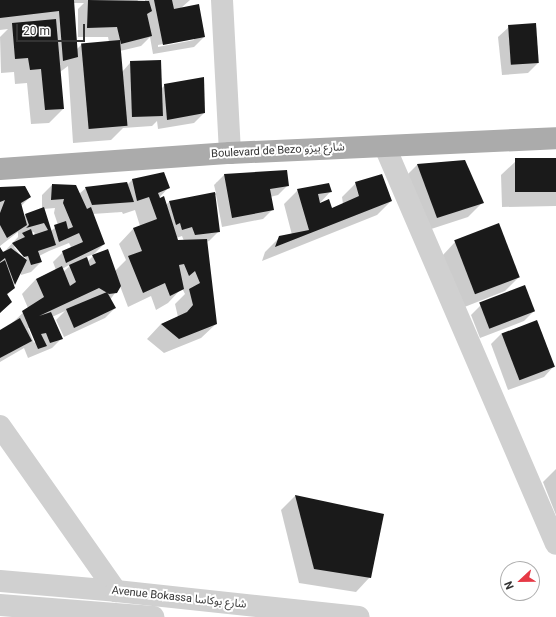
<!DOCTYPE html>
<html>
<head>
<meta charset="utf-8">
<style>
	body { margin:0 }
	#map { position:relative; width:556px; height:617px; overflow:hidden; background:#fff; font-family:Roboto,"Noto Sans Arabic",sans-serif }
	div>[style] { position:absolute }
	.shadow>* { inset:0; background:#0003 }
	.building>* { inset:0; background:#1a1a1a; transform-origin:0 0 }
	.minor>* { height:22px; margin:-11px; padding:0 11px; transform-origin:11px; border-radius:11px; background:#d0d0d0 }
	.major>* { height:22px; margin:-11px; padding:0 11px; transform-origin:11px; border-radius:11px; background:#ababab }
	span { translate:-50% -50%; white-space:nowrap; text-align:center; line-height:1.15; -webkit-text-stroke:4px #fff; paint-order:stroke }
	.street-label { font-size:11px; color:#333 }
	.north { position:absolute; left:500px; top:561px; width:40px; height:40px; box-sizing:border-box; background:#fff; border:1px solid #adadad; border-radius:50%; rotate:248deg; font-size:11px; font-weight:700; line-height:16px; text-align:center; color:#333 }
	.north::after { content:''; display:block; margin:auto; width:14px; height:18px; background:#e63946; clip-path:polygon(50% 0,100% 100%,50% 72%,0 100%) }
	.scale { position:absolute; left:16px; top:24px; width:69px; height:18px; box-sizing:border-box; border:2px solid #333; border-top:0; padding-left:5px; font-size:12px; line-height:14px; white-space:nowrap; color:#333; -webkit-text-stroke:3px #fff; paint-order:stroke }
</style>
</head>
<body>
<div id="map">
	<div class="shadow">
		<div style="clip-path:polygon(evenodd,4px 0,138px 0,137px 2px,145px 2px,145px 0,190px 0,181px 8px,204px 37px,194px 47px,153px 54px,150px 37px,141px 46px,120px 51px,122px 72px,130px 63px,161px 89px,165px 85px,204px 113px,194px 123px,158px 129px,157px 121px,152px 126px,123px 128px,111px 140px,73px 143px,68px 66px,60px 72px,63px 109px,49px 123px,31px 124px,27px 83px,15px 84px,14px 72px,1px 73px,0 37px,8px 29px,0 30px,0 1px,4px 0,73px 3px,84px 3px,78px 9px,78px 37px,108px 37px,109px 42px,82px 44px,77px 49px,73px 3px,4px 0,194px 38px,194px 40px,158px 47px,158px 45px,194px 38px)"></div>
		<div style="clip-path:polygon(509px 27px,538px 63px,528px 73px,502px 75px,498px 37px)"></div>
		<div style="clip-path:polygon(556px 159px,556px 206px,502px 207px,501px 175px,516px 161px)"></div>
		<div style="clip-path:polygon(465px 161px,482px 203px,468px 217px,422px 232px,403px 179px,417px 165px)"></div>
		<div style="clip-path:polygon(evenodd,286px 171px,288px 185px,278px 195px,270px 197px,273px 209px,263px 219px,222px 227px,216px 195px,214px 195px,219px 231px,209px 241px,206px 242px,216px 324px,201px 338px,164px 353px,147px 339px,161px 324px,178px 317px,175px 304px,185px 294px,182px 288px,168px 303px,156px 310px,151px 296px,128px 307px,120px 286px,110px 300px,115px 308px,105px 318px,64px 337px,56px 320px,65px 311px,52px 317px,62px 338px,52px 348px,28px 358px,24px 348px,0 362px,0 331px,10px 325px,28px 308px,22px 294px,36px 279px,56px 270px,53px 262px,63px 252px,71px 247px,69px 243px,49px 251px,39px 256px,41px 262px,31px 272px,21px 275px,20px 272px,13px 285px,14px 288px,7px 295px,0 313px,0 249px,4px 252px,19px 236px,18px 237px,18px 232px,0 246px,0 188px,30px 197px,21px 206px,24px 216px,42px 209px,42px 195px,52px 185px,79px 194px,86px 188px,127px 185px,133px 179px,169px 187px,159px 198px,166px 205px,169px 202px,216px 193px,214px 185px,224px 175px,286px 171px,55px 208px,54px 213px,58px 225px,51px 231px,43px 209px,55px 208px,286px 171px,135px 210px,140px 226px,133px 229px,119px 244px,126px 260px,115px 271px,93px 256px,88px 261px,86px 257px,94px 254px,104px 244px,92px 214px,122px 212px,123px 214px,135px 210px,286px 171px,34px 232px,35px 235px,32px 236px,31px 233px,34px 232px,286px 171px,182px 236px,184px 241px,177px 242px,176px 238px,182px 236px,286px 171px,16px 245px,27px 260px,26px 262px,14px 247px,16px 245px,286px 171px,69px 265px,70px 266px,63px 272px,62px 269px,69px 265px,286px 171px,28px 328px,30px 328px,36px 341px,34px 343px,28px 328px)"></div>
		<div style="clip-path:polygon(356px 183px,391px 201px,377px 215px,262px 261px,265px 252px,280px 237px,292px 235px,284px 204px,298px 190px,331px 191px,318px 205px,331px 209px,343px 204px,342px 197px)"></div>
		<div style="clip-path:polygon(456px 241px,519px 277px,505px 291px,462px 308px,442px 256px)"></div>
		<div style="clip-path:polygon(481px 305px,534px 311px,524px 321px,480px 338px,471px 315px)"></div>
		<div style="clip-path:polygon(537px 321px,554px 366px,544px 377px,508px 390px,491px 344px,501px 334px)"></div>
		<div style="clip-path:polygon(556px 469px,556px 515px,543px 482px)"></div>
		<div style="clip-path:polygon(295px 496px,382px 515px,370px 577px,356px 592px,299px 583px,281px 510px)"></div>
	</div>
	<div class="building">
		<div style="clip-path:polygon(0 0,74px 0,78px 57px,63px 61px,59px 11px,0 18px)"></div>
		<div style="clip-path:polygon(88px 0,149px 1px,152px 11px,147px 14px,152px 36px,121px 44px,117px 27px,87px 28px)"></div>
		<div style="clip-path:polygon(154px 0,172px 0,174px 9px,199px 4px,205px 37px,163px 45px)"></div>
		<div style="clip-path:polygon(56px 19px,64px 109px,45px 110px,41px 69px,30px 70px,28px 58px,15px 59px,12px 23px)"></div>
		<div style="left:536px;top:23px;width:40px;height:28px;rotate:86deg"></div>
		<div style="left:120px;top:40px;width:86px;height:39px;rotate:85deg"></div>
		<div style="left:161px;top:60px;width:56px;height:31px;rotate:88deg"></div>
		<div style="clip-path:polygon(204px 77px,205px 113px,167px 120px,164px 84px)"></div>
		<div style="left:556px;top:158px;width:34px;height:41px;rotate:90deg"></div>
		<div style="clip-path:polygon(465px 160px,484px 203px,437px 218px,417px 164px)"></div>
		<div style="clip-path:polygon(287px 170px,289px 186px,270px 189px,274px 210px,232px 218px,224px 174px)"></div>
		<div style="clip-path:polygon(164px 172px,170px 188px,158px 193px,160px 198px,164px 196px,178px 240px,207px 239px,217px 324px,179px 339px,161px 324px,187px 312px,193px 305px,189px 289px,200px 283px,195px 271px,189px 276px,184px 264px,179px 265px,184px 289px,170px 296px,165px 283px,143px 293px,128px 256px,142px 251px,133px 228px,157px 219px,149px 197px,137px 201px,132px 179px)"></div>
		<div style="clip-path:polygon(382px 174px,392px 201px,275px 247px,279px 236px,309px 230px,297px 189px,329px 183px,332px 192px,318px 194px,320px 203px,329px 199px,332px 208px,359px 196px,355px 182px)"></div>
		<div style="clip-path:polygon(127px 182px,134px 202px,92px 205px,85px 187px)"></div>
		<div style="clip-path:polygon(52px 184px,76px 185px,87px 209px,91px 207px,105px 244px,66px 263px,62px 251px,83px 242px,79px 233px,59px 242px,54px 225px,66px 221px,68px 229px,73px 227px,63px 203px,64px 199px,51px 200px)"></div>
		<div style="clip-path:polygon(25px 186px,31px 197px,21px 203px,27px 225px,7px 238px,0 225px,0 213px,5px 200px,0 202px,0 187px)"></div>
		<div style="clip-path:polygon(215px 192px,220px 232px,195px 235px,192px 227px,182px 230px,180px 223px,176px 225px,169px 201px)"></div>
		<div style="clip-path:polygon(44px 207px,56px 245px,38px 251px,42px 262px,31px 265px,28px 256px,24px 257px,12px 243px,25px 237px,22px 233px,31px 229px,33px 235px,48px 230px,44px 223px,26px 228px,29px 225px,25px 214px)"></div>
		<div style="left:499px;top:223px;width:58px;height:48px;rotate:69deg"></div>
		<div style="clip-path:polygon(0 247px,3px 252px,11px 248px,27px 260px,15px 285px,5px 258px,0 262px)"></div>
		<div style="clip-path:polygon(108px 249px,121px 286px,117px 293px,109px 294px,99px 288px,39px 316px,51px 312px,63px 339px,50px 343px,46px 333px,41px 334px,47px 346px,38px 349px,22px 311px,44px 297px,36px 279px,62px 266px,70px 286px,76px 282px,69px 265px,87px 257px,90px 266px,96px 263px,92px 255px)"></div>
		<div style="clip-path:polygon(5px 260px,15px 288px,7px 294px,12px 302px,0 313px,0 263px)"></div>
		<div style="left:525px;top:285px;width:28px;height:49px;rotate:69deg"></div>
		<div style="clip-path:polygon(107px 292px,116px 308px,74px 328px,66px 309px)"></div>
		<div style="clip-path:polygon(20px 318px,32px 341px,0 358px,0 330px)"></div>
		<div style="left:537px;top:320px;width:50px;height:38px;rotate:69deg"></div>
		<div style="clip-path:polygon(295px 495px,384px 514px,371px 578px,314px 569px)"></div>
	</div>
	<div class="minor">
		<div style="left:222px;top:0;width:153px;rotate:87deg"></div>
		<div style="left:385px;top:147px;width:432px;rotate:66.7deg"></div>
		<div style="left:0;top:426px;width:202px;rotate:54.9deg"></div>
		<div style="left:0;top:581px;width:116px;rotate:4.9deg"></div>
		<div style="left:116px;top:591px;width:244px;rotate:6.1deg"></div>
		<div style="left:0;top:605px;width:154px;rotate:4.5deg"></div>
	</div>
	<div class="major">
		<div style="left:0;top:169px;width:231px;rotate:-4deg"></div>
		<div style="left:230px;top:153px;width:326px;rotate:-2.6deg"></div>
	</div>
	<div class="street-label">
		<span style="left:278px;top:151px;rotate:-3deg">Boulevard de Bezo شارع بيزو</span>
		<span style="left:179px;top:598px;rotate:6deg">Avenue Bokassa شارع بوكاسا</span>
	</div>
	<div class="north">N</div>
	<div class="scale">20 m</div>
</div>
</body>
</html>
